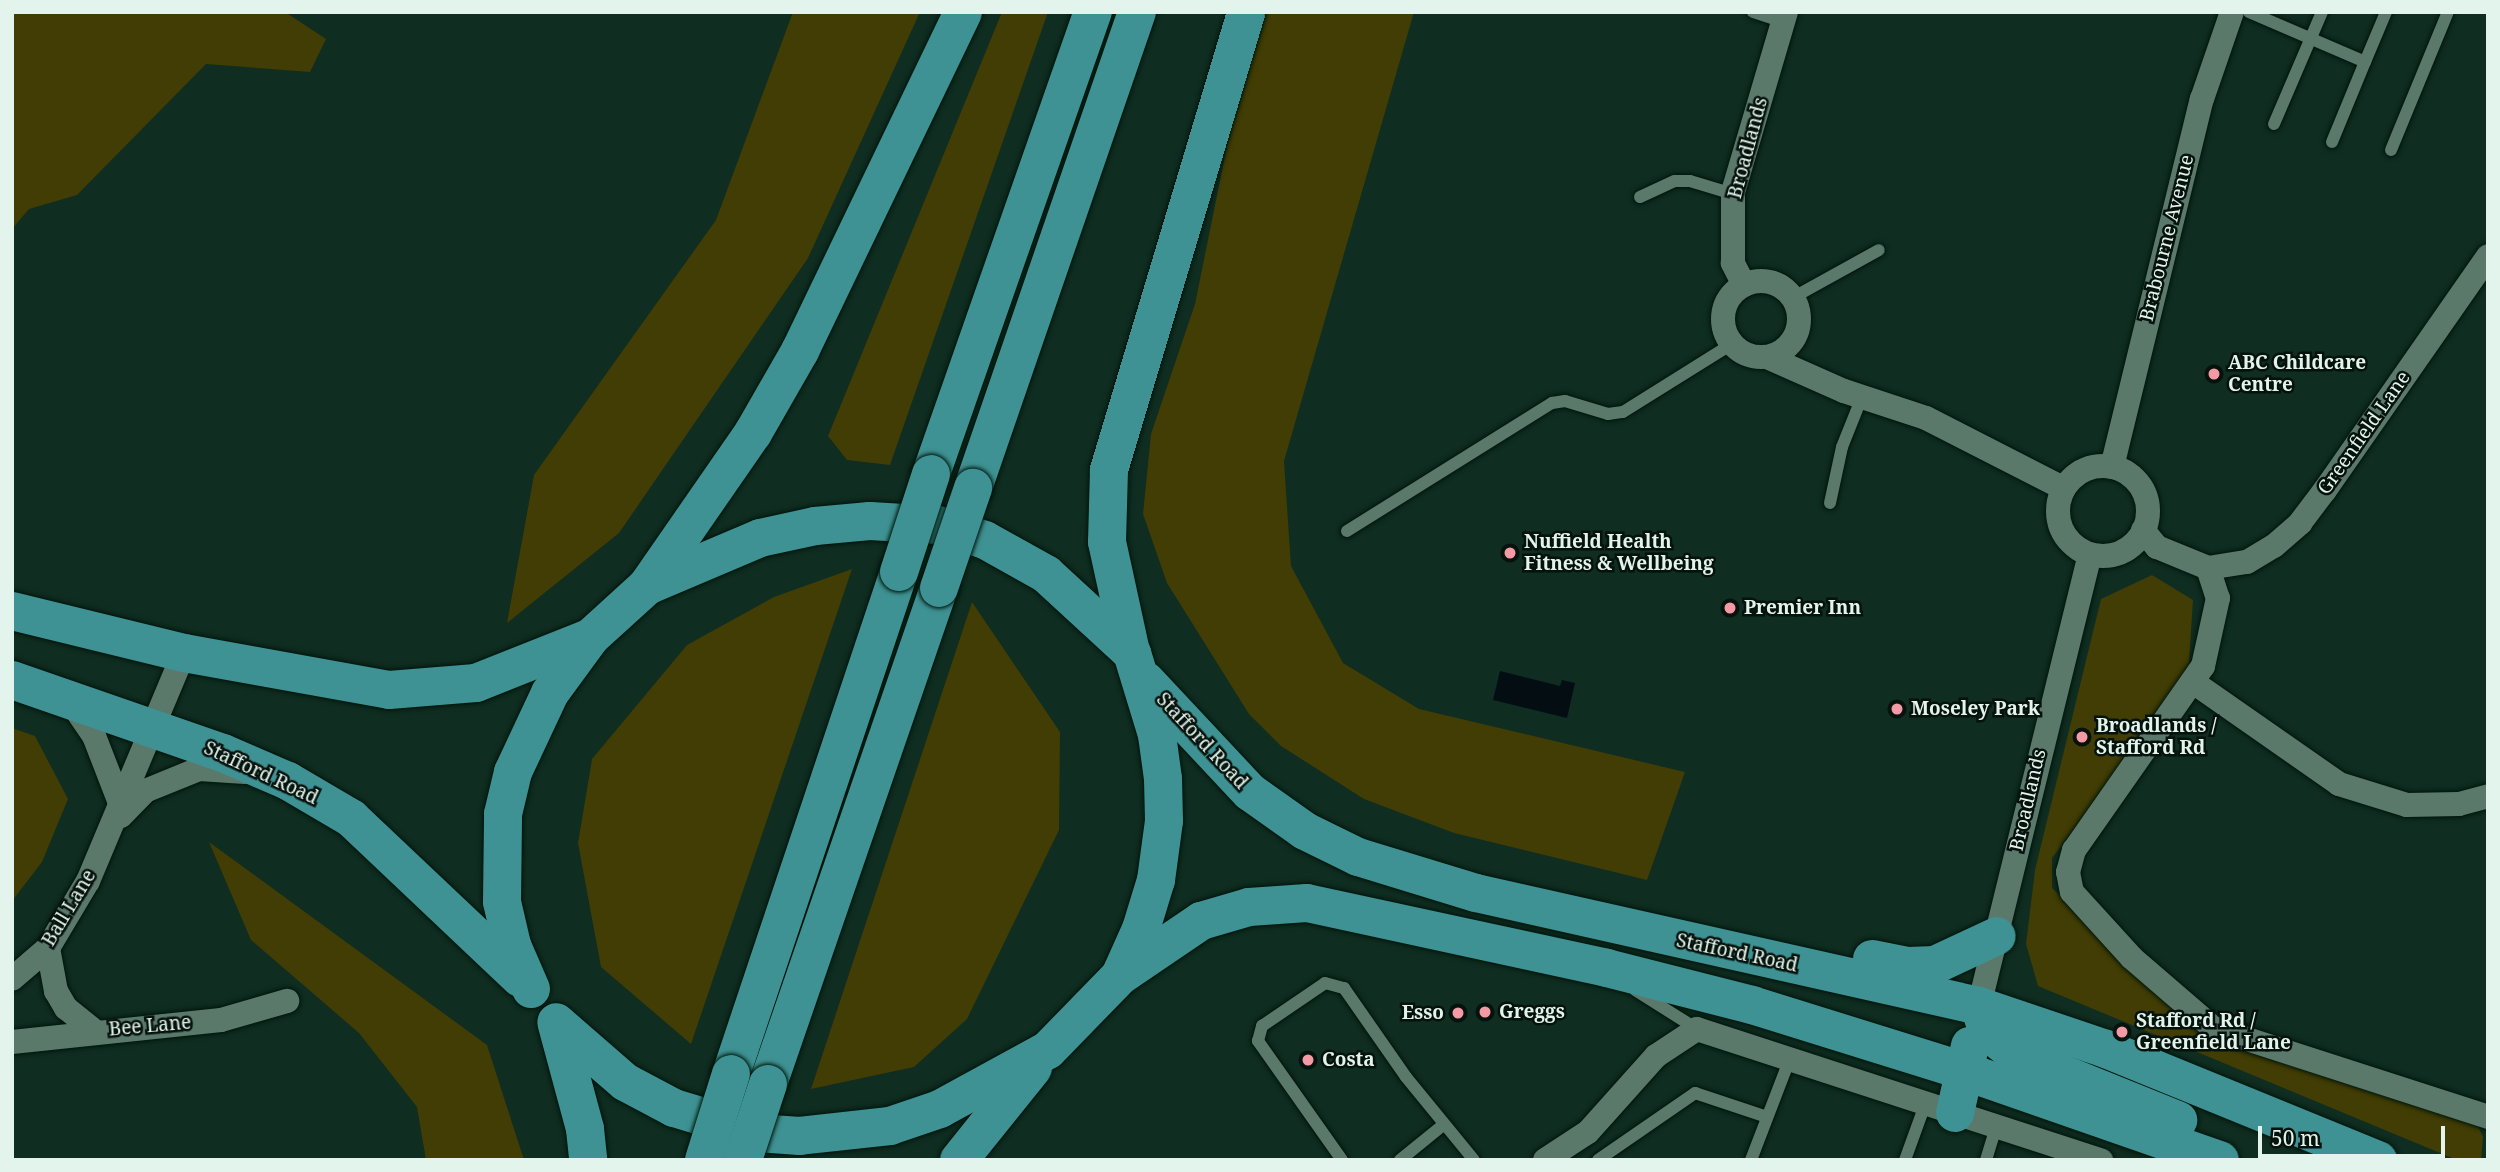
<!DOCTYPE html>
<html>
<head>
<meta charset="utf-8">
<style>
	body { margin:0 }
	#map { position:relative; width:2500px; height:1172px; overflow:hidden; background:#0f2d21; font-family:"Noto Serif",serif }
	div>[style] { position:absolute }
	.green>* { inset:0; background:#413d04 }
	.water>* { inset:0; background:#040d12 }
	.roads { filter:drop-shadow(0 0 2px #00150b) drop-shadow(0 0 2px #00150b) }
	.lane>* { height:12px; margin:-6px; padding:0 6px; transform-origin:6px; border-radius:6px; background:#5a796b }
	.street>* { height:24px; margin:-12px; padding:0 12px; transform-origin:12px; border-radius:12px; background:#5a796b }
	.street>.ring { margin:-12px; padding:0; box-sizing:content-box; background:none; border:24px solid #5a796b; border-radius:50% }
	.highway>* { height:38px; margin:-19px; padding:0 19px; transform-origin:19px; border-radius:19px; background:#3e9293 }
	.bridges { filter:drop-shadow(0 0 2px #00150b) drop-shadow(0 0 2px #00150b) }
	.highway-bridge>* { height:38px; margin:-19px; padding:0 19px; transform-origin:19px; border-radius:19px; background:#3e9293 }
	.dots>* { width:19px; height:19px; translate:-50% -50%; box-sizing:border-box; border:4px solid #06120d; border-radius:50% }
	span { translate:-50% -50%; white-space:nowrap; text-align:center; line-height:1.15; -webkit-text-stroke:5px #06120d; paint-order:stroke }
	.street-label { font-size:19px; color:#e2f4eb }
	.poi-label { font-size:19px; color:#e2f4eb; font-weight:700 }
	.left { translate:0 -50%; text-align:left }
	.right { translate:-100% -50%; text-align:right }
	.frame { position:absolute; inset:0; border:14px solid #e2f4eb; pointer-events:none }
	.scale { position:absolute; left:2258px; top:1126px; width:187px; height:32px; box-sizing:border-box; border:4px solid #e2f4eb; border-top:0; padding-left:9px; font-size:21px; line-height:24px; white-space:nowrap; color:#e2f4eb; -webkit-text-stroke:5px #06120d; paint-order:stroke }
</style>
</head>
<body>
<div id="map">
	<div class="green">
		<div style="clip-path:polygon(12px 12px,285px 12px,326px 39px,310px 72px,206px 64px,77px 195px,29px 209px,12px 229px)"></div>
		<div style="clip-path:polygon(793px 12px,920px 12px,808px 258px,619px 533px,507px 623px,534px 475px,716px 220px)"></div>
		<div style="clip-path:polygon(1002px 12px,1048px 12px,890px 465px,847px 460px,828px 436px)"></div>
		<div style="clip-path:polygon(1263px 12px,1414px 12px,1284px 461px,1291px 566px,1343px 663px,1419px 709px,1685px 772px,1647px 880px,1454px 833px,1364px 799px,1281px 746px,1249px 714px,1167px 583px,1143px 514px,1151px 434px,1195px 304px,1236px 102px)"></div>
		<div style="clip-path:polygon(852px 569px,691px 1044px,601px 967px,578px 843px,592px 759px,687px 645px,774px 597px)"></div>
		<div style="clip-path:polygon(2152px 575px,2193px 600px,2188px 679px,2052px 858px,2052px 888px,2194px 1026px,2474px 1117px,2483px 1137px,2481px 1160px,2457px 1160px,2038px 986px,2026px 944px,2035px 870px,2101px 599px)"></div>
		<div style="clip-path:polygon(972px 602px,1060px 732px,1059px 830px,967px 1019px,914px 1067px,811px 1089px)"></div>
		<div style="clip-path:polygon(12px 728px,35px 736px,68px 799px,42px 862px,12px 901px)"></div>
		<div style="clip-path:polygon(209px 842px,487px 1045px,524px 1160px,426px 1160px,417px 1107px,359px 1033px,251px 940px)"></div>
	</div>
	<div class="water">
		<div style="clip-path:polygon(1500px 671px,1560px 686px,1562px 680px,1575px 683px,1567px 718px,1493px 700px)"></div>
	</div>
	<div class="roads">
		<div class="lane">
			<div style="left:1753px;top:12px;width:32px;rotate:18deg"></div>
			<div style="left:2249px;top:12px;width:126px;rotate:23.3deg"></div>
			<div style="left:2365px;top:62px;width:54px;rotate:-67.2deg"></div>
			<div style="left:2274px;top:124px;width:122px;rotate:-66.8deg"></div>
			<div style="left:2332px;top:142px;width:87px;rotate:-67.6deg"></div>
			<div style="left:2391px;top:150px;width:149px;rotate:-67.6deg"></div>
			<div style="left:1640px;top:197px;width:38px;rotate:-25deg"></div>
			<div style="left:1675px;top:181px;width:15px"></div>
			<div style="left:1690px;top:181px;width:45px;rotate:16.8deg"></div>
			<div style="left:1792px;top:298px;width:99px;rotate:-28.9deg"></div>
			<div style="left:1830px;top:503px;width:57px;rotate:-77.9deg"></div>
			<div style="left:1842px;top:447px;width:54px;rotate:-68.2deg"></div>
			<div style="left:1347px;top:531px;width:242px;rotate:-32deg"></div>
			<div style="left:1552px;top:403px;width:13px;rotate:-9deg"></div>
			<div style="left:1565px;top:401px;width:45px;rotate:16.8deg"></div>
			<div style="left:1608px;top:414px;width:15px;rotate:-8deg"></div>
			<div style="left:1623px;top:412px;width:128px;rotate:-32deg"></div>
			<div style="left:1635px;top:990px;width:73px;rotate:32.2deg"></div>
			<div style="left:1342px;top:1160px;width:146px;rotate:-125.2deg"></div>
			<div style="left:1258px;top:1041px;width:16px;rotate:-75deg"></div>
			<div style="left:1262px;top:1026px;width:76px;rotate:-34.3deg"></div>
			<div style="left:1325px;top:983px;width:20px;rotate:15deg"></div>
			<div style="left:1344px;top:988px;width:108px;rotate:55.1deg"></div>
			<div style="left:1406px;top:1077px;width:107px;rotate:50.7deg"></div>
			<div style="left:1400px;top:1160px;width:55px;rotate:-39.1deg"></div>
			<div style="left:1598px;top:1160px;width:118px;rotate:-34.6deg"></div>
			<div style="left:1695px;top:1093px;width:76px;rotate:18.4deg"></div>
			<div style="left:1751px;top:1160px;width:111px;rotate:-69deg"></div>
			<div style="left:1905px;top:1160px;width:62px;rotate:-70.1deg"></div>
			<div style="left:1986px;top:1160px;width:37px;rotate:-73deg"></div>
		</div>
		<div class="street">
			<div class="ring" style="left:1723px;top:281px;width:52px;height:52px"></div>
			<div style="left:1744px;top:285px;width:25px;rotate:-117deg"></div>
			<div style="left:1733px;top:263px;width:71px;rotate:-90deg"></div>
			<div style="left:1733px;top:192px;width:188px;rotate:-73.6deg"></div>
			<div style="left:1767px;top:357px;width:84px;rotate:23.8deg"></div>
			<div style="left:1844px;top:391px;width:86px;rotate:18.2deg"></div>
			<div style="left:1926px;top:418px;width:154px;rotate:27.1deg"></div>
			<div class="ring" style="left:2058px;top:466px;width:66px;height:66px"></div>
			<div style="left:2112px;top:467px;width:379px;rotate:-76.3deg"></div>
			<div style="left:2202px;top:99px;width:92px;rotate:-71deg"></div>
			<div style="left:2143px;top:530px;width:22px;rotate:51deg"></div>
			<div style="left:2157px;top:547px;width:55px;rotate:22.4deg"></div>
			<div style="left:2208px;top:568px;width:39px;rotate:-9deg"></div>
			<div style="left:2247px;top:562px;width:31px;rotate:-31deg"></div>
			<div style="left:2274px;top:546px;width:35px;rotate:-41deg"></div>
			<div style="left:2300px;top:523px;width:41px;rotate:-52.9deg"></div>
			<div style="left:2325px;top:490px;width:285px;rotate:-55.1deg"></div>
			<div style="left:2208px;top:568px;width:32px;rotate:72deg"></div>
			<div style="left:2218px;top:598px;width:70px;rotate:102.4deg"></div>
			<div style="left:2203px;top:666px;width:225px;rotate:125deg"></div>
			<div style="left:2074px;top:850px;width:23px;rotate:105deg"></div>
			<div style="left:2068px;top:872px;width:20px;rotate:79deg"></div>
			<div style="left:2072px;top:892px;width:89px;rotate:47.7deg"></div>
			<div style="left:2132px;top:958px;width:107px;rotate:40.8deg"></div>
			<div style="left:2213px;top:1028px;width:289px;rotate:17.9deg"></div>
			<div style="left:2193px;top:682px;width:178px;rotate:34.9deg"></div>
			<div style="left:2339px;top:784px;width:71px;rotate:17.2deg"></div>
			<div style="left:2407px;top:805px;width:52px;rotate:-1.1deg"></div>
			<div style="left:2459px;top:804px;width:30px;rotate:-15deg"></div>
			<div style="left:68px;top:698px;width:46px;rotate:55.6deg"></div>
			<div style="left:94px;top:736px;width:72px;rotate:68.8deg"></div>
			<div style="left:121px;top:816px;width:35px;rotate:-46deg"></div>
			<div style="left:145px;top:791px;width:58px;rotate:-22.2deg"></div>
			<div style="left:199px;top:769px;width:46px;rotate:3.7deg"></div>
			<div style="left:48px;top:948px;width:44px;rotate:79.5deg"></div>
			<div style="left:56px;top:991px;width:20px;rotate:60deg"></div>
			<div style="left:66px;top:1008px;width:36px;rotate:39deg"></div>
			<div style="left:12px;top:979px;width:48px;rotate:-40.7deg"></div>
			<div style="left:48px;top:948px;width:78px;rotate:-59.2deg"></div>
			<div style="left:88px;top:881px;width:247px;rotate:-67.2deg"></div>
			<div style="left:1979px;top:1006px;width:465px;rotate:-76.2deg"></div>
			<div style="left:12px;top:1042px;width:210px;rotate:-6deg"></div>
			<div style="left:221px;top:1020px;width:69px;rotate:-16.1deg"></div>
			<div style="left:1545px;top:1160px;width:51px;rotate:-33.1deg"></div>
			<div style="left:1588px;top:1132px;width:102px;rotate:-48.2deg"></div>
			<div style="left:1656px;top:1056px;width:49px;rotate:-33.4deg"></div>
			<div style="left:1697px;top:1029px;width:425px;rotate:18deg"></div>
		</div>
		<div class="highway">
			<div style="left:931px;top:474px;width:490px;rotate:-70.7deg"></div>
			<div style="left:973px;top:488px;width:503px;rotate:-70.99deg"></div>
			<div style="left:647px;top:586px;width:186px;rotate:-55.3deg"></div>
			<div style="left:753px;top:433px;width:95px;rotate:-60.2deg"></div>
			<div style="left:800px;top:351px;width:376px;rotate:-64.3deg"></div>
			<div style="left:12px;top:611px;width:177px;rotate:13.7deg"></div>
			<div style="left:184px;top:653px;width:208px;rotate:10.2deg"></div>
			<div style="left:389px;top:690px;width:87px;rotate:-4.6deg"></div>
			<div style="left:476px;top:683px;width:122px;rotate:-21.7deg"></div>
			<div style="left:1131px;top:652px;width:113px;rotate:-102.3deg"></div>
			<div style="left:1107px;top:542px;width:72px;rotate:-88.4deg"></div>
			<div style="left:1109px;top:470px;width:478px;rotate:-73.3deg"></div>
			<div style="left:12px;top:680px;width:223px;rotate:19.1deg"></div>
			<div style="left:223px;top:753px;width:71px;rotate:23.3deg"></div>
			<div style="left:288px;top:781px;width:73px;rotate:30.4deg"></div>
			<div style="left:351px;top:818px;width:233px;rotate:43.4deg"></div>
			<div style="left:1146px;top:681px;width:152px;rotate:46.9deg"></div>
			<div style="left:1250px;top:792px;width:67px;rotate:35.3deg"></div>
			<div style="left:1305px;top:831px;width:59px;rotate:26.1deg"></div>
			<div style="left:1358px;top:857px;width:123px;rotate:17deg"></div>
			<div style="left:1476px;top:893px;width:516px;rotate:12.66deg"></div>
			<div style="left:1979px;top:1006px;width:134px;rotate:18.7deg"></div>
			<div style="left:2106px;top:1049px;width:294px;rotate:22.2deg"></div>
			<div style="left:1872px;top:959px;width:37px;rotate:11deg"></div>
			<div style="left:1908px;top:966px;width:27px;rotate:-2deg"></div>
			<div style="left:1935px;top:965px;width:68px;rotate:-25.1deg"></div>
			<div style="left:1120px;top:976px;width:98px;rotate:-34.2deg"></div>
			<div style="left:1201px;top:921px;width:50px;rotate:-16.3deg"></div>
			<div style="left:1249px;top:907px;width:58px;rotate:-3.9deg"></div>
			<div style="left:1307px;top:903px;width:307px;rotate:12.2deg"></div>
			<div style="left:1607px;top:968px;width:150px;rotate:14.3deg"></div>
			<div style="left:1752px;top:1005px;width:222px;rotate:17.3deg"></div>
			<div style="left:1964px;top:1071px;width:271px;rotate:19.2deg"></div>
			<div style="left:531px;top:989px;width:48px;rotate:-113.4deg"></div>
			<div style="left:512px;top:945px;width:44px;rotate:-103.1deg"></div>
			<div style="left:502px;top:902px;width:88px;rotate:-89.3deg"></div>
			<div style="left:503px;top:814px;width:43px;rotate:-76.6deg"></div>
			<div style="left:513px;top:772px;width:87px;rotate:-64.9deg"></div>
			<div style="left:550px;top:693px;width:69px;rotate:-53.8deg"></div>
			<div style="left:591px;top:637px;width:76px;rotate:-42.3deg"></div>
			<div style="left:647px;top:586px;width:123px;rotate:-23deg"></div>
			<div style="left:760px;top:538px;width:56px;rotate:-12.3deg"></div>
			<div style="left:815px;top:526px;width:55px;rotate:-5.2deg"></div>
			<div style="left:870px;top:521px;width:68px;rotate:3.4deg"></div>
			<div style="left:938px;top:525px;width:49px;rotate:17.7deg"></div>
			<div style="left:985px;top:540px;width:70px;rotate:29.1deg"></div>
			<div style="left:1046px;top:574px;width:117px;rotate:42.6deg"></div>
			<div style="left:1132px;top:653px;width:86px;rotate:73deg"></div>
			<div style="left:1157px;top:735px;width:44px;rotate:82.2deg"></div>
			<div style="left:1163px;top:779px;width:42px;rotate:88.6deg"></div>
			<div style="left:1164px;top:821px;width:60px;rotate:97.7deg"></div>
			<div style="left:1156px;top:880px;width:51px;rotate:107deg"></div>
			<div style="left:1141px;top:929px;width:51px;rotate:114.1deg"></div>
			<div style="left:1120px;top:976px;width:103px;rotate:134.2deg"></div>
			<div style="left:1048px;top:1050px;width:123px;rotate:151.4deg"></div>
			<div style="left:940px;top:1109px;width:53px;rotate:161.2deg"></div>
			<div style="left:890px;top:1126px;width:91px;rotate:173.7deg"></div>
			<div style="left:800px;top:1136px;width:43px;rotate:-176deg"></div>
			<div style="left:757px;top:1133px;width:87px;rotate:-163.2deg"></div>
			<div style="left:674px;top:1108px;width:55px;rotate:-152deg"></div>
			<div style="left:625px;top:1082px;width:91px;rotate:-139deg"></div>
			<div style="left:1979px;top:1006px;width:28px;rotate:71deg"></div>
			<div style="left:1988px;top:1032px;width:36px;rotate:39deg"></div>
			<div style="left:2016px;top:1055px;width:175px;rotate:21.9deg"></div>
			<div style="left:557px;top:1025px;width:108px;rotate:74.9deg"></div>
			<div style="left:585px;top:1129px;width:31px;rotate:84deg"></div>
			<div style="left:731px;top:1074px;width:529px;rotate:-71.5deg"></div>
			<div style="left:768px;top:1084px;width:525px;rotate:-70.98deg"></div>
			<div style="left:1955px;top:1113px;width:69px;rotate:-77.4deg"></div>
			<div style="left:959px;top:1160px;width:118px;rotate:-51.2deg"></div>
		</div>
	</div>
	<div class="bridges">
		<div class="highway-bridge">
			<div style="left:899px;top:572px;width:103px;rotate:-71.9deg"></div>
			<div style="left:939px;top:588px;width:106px;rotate:-71.2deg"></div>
			<div style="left:704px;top:1160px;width:90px;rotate:-72.6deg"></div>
			<div style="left:743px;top:1160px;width:80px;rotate:-71.8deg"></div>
		</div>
	</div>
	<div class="dots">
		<div style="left:2214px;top:374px;background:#f49aa4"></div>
		<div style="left:1510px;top:553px;background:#f49aa4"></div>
		<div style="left:1730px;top:608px;background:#f49aa4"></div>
		<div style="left:1897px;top:709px;background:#f49aa4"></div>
		<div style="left:2082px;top:737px;background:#f49aa4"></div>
		<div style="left:1485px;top:1012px;background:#f49aa4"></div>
		<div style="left:1458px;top:1013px;background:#f49aa4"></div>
		<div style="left:2122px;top:1032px;background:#f49aa4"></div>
		<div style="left:1308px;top:1060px;background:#f49aa4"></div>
	</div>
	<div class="street-label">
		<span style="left:1748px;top:148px;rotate:-75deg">Broadlands</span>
		<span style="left:2167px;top:238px;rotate:-76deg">Brabourne Avenue</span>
		<span style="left:2364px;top:433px;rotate:-55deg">Greenfield Lane</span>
		<span style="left:1202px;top:741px;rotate:47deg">Stafford Road</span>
		<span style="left:261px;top:773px;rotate:25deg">Stafford Road</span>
		<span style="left:2028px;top:800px;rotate:-77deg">Broadlands</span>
		<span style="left:69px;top:908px;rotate:-59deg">Ball Lane</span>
		<span style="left:1737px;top:953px;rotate:12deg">Stafford Road</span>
		<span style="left:150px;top:1026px;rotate:-5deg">Bee Lane</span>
	</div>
	<div class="poi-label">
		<span class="left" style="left:2228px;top:374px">ABC Childcare<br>Centre</span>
		<span class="left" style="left:1524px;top:553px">Nuffield Health<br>Fitness &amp; Wellbeing</span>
		<span class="left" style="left:1744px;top:608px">Premier Inn</span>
		<span class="left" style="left:1911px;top:709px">Moseley Park</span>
		<span class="left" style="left:2096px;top:737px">Broadlands /<br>Stafford Rd</span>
		<span class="left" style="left:1499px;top:1012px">Greggs</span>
		<span class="right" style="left:1444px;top:1013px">Esso</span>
		<span class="left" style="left:2136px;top:1032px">Stafford Rd /<br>Greenfield Lane</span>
		<span class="left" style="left:1322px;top:1060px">Costa</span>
	</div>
	<div class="frame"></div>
	<div class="scale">50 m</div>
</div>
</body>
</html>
